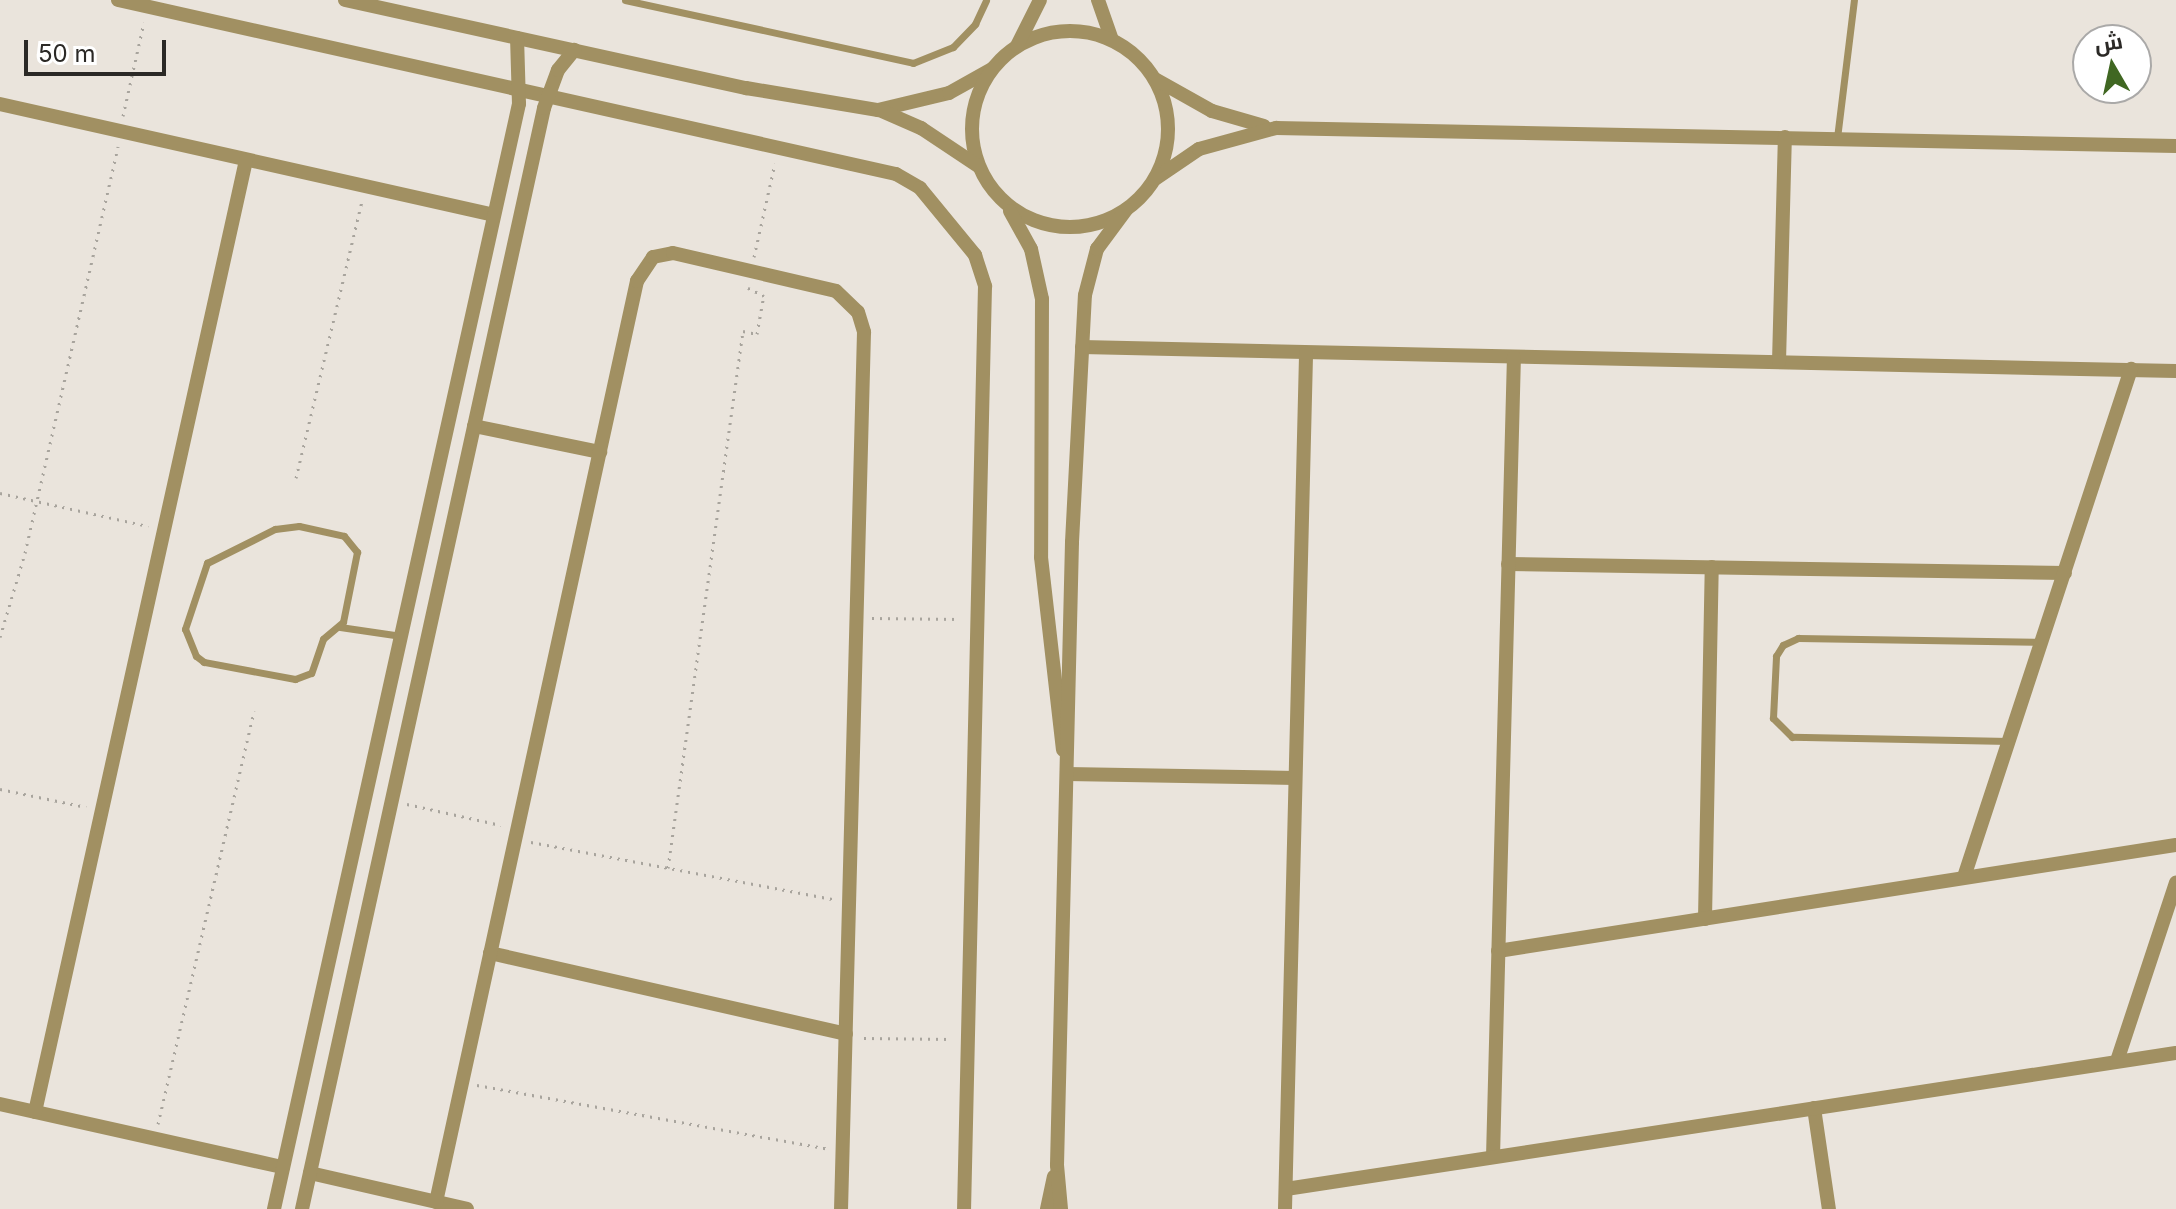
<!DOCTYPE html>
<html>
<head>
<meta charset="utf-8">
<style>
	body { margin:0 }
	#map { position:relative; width:2176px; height:1209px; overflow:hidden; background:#eae4dc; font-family:Inter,Cairo,sans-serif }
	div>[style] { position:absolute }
	.path>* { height:3px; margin-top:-1.5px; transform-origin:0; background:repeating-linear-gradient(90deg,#a8a49d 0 2px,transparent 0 8px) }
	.lane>* { height:7px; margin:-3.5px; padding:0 3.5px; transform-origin:3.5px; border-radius:3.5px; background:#a19062 }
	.street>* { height:14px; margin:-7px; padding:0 7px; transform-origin:7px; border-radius:7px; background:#a19062 }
	.street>.ring { margin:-7px; padding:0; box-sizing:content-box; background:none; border:14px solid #a19062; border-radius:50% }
	span { translate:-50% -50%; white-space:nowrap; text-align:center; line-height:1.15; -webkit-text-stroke:6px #fff; paint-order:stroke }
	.north { position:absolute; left:2072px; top:24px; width:80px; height:80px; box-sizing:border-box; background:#fff; border:2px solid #aaa9a8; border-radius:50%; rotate:351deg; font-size:22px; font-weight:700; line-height:32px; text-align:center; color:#2b2926 }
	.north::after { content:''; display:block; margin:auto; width:28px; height:36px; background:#406722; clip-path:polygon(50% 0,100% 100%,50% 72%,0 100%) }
	.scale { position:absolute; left:24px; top:40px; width:142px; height:36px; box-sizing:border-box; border:4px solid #2b2926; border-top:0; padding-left:10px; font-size:24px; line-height:28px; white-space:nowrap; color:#2b2926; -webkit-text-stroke:6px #fff; paint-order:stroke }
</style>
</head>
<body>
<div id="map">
	<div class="path">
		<div style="left:123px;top:116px;width:96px;rotate:-77.4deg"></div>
		<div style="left:754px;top:257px;width:96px;rotate:-77.4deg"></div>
		<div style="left:296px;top:478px;width:284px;rotate:-76.6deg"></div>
		<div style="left:0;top:493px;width:152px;rotate:12.6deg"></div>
		<div style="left:872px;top:618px;width:88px;rotate:0.7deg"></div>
		<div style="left:0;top:637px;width:88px;rotate:-73.4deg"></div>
		<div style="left:25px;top:553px;width:417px;rotate:-77.1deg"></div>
		<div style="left:0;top:789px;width:88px;rotate:11.8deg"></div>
		<div style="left:407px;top:804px;width:96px;rotate:12.6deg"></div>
		<div style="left:531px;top:842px;width:308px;rotate:10.7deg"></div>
		<div style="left:668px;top:868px;width:542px;rotate:-82.05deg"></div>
		<div style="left:743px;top:331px;width:14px;rotate:12deg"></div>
		<div style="left:757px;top:334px;width:39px;rotate:-80deg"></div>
		<div style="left:764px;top:296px;width:18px;rotate:-153deg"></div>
		<div style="left:864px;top:1038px;width:88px;rotate:0.7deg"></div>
		<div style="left:477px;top:1085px;width:357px;rotate:10.3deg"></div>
		<div style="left:158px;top:1124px;width:424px;rotate:-76.9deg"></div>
	</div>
	<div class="lane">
		<div style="left:625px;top:0;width:295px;rotate:12.3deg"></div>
		<div style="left:913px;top:63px;width:43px;rotate:-21.8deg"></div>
		<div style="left:953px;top:47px;width:32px;rotate:-46deg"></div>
		<div style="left:975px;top:24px;width:26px;rotate:-65deg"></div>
		<div style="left:1837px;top:138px;width:139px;rotate:-83deg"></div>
		<div style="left:299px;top:526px;width:46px;rotate:12.5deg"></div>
		<div style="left:344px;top:536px;width:21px;rotate:51deg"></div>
		<div style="left:357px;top:552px;width:71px;rotate:101.3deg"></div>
		<div style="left:343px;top:622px;width:26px;rotate:140deg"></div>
		<div style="left:323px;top:639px;width:36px;rotate:109deg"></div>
		<div style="left:311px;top:673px;width:17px;rotate:159deg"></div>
		<div style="left:295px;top:679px;width:93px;rotate:-169.4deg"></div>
		<div style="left:204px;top:662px;width:10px;rotate:-143deg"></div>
		<div style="left:196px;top:656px;width:29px;rotate:-112deg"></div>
		<div style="left:185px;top:629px;width:70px;rotate:-71.6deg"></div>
		<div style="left:207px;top:563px;width:76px;rotate:-26.6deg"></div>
		<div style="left:275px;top:529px;width:24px;rotate:-7deg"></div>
		<div style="left:340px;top:627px;width:62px;rotate:8.4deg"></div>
		<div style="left:2009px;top:741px;width:217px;rotate:-178.9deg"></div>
		<div style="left:1792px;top:737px;width:27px;rotate:-135deg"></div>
		<div style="left:1773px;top:718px;width:62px;rotate:-87.2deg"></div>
		<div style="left:1776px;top:656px;width:13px;rotate:-58deg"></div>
		<div style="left:1783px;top:645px;width:17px;rotate:-25deg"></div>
		<div style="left:1798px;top:638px;width:242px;rotate:0.9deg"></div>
	</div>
	<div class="street">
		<div style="left:118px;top:0;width:797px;rotate:12.61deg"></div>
		<div style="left:896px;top:174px;width:28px;rotate:30deg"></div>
		<div style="left:920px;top:188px;width:87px;rotate:50.6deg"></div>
		<div style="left:975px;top:255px;width:33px;rotate:72deg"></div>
		<div style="left:985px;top:286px;width:923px;rotate:91.3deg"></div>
		<div style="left:345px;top:0;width:411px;rotate:12.4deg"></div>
		<div style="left:746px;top:88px;width:134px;rotate:9.5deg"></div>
		<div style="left:878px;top:110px;width:73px;rotate:-13.5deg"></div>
		<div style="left:949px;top:93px;width:49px;rotate:-29.2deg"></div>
		<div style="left:1098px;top:0;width:42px;rotate:70.7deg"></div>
		<div class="ring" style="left:972px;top:31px;width:182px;height:182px"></div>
		<div style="left:1017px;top:46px;width:51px;rotate:-63.4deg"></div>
		<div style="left:1155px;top:79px;width:65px;rotate:29.3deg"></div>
		<div style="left:1212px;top:111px;width:54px;rotate:16.1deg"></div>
		<div style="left:0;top:104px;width:506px;rotate:12.66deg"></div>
		<div style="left:882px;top:111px;width:43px;rotate:23.6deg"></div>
		<div style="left:921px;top:128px;width:69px;rotate:33.7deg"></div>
		<div style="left:1155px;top:179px;width:53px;rotate:-34.3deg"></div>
		<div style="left:1199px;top:149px;width:80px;rotate:-15.3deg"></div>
		<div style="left:1276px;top:128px;width:900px;rotate:1.15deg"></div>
		<div style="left:1010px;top:211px;width:43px;rotate:61.1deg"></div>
		<div style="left:1031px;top:249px;width:51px;rotate:77.6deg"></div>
		<div style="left:1042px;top:299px;width:258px;rotate:90.2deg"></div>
		<div style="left:1041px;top:557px;width:194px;rotate:83.5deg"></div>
		<div style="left:1082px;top:347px;width:1094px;rotate:1.26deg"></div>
		<div style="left:1779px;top:362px;width:225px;rotate:-88.5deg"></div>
		<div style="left:474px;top:426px;width:129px;rotate:11.7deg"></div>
		<div style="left:1508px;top:564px;width:557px;rotate:0.93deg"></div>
		<div style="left:1067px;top:774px;width:228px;rotate:1deg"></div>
		<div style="left:1964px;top:877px;width:535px;rotate:-71.8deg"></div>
		<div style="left:1705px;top:919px;width:352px;rotate:-88.9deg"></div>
		<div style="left:1498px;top:951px;width:686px;rotate:-8.89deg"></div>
		<div style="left:490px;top:953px;width:365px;rotate:12.8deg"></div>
		<div style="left:2117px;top:1061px;width:188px;rotate:-71.7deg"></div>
		<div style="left:0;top:1104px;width:290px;rotate:12.6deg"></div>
		<div style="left:1814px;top:1108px;width:102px;rotate:81.6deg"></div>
		<div style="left:35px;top:1112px;width:975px;rotate:-77.5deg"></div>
		<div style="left:1493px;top:1157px;width:800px;rotate:-88.5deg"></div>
		<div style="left:310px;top:1173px;width:161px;rotate:12.9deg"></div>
		<div style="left:1286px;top:1189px;width:900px;rotate:-8.69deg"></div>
		<div style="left:436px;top:1202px;width:943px;rotate:-77.69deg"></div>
		<div style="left:637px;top:281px;width:29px;rotate:-56deg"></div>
		<div style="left:653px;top:257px;width:20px;rotate:-11deg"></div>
		<div style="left:673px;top:253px;width:167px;rotate:13.1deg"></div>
		<div style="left:836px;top:291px;width:30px;rotate:44deg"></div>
		<div style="left:858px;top:312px;width:21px;rotate:73deg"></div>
		<div style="left:864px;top:332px;width:877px;rotate:91.5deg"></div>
		<div style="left:274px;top:1209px;width:1132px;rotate:-77.5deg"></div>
		<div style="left:519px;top:104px;width:66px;rotate:-91.7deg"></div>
		<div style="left:302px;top:1209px;width:1127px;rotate:-77.6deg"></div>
		<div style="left:544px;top:108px;width:40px;rotate:-69.8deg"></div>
		<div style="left:558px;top:70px;width:26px;rotate:-51deg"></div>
		<div style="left:1047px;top:1209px;width:33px;rotate:-78deg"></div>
		<div style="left:1061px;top:1209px;width:44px;rotate:-95.2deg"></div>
		<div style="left:1057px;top:1165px;width:623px;rotate:-88.62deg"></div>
		<div style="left:1072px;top:542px;width:247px;rotate:-87deg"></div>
		<div style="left:1085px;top:295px;width:48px;rotate:-75.4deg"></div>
		<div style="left:1097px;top:249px;width:49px;rotate:-53.4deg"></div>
		<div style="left:1285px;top:1209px;width:856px;rotate:-88.59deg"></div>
	</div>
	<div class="north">ش</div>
	<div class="scale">50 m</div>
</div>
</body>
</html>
